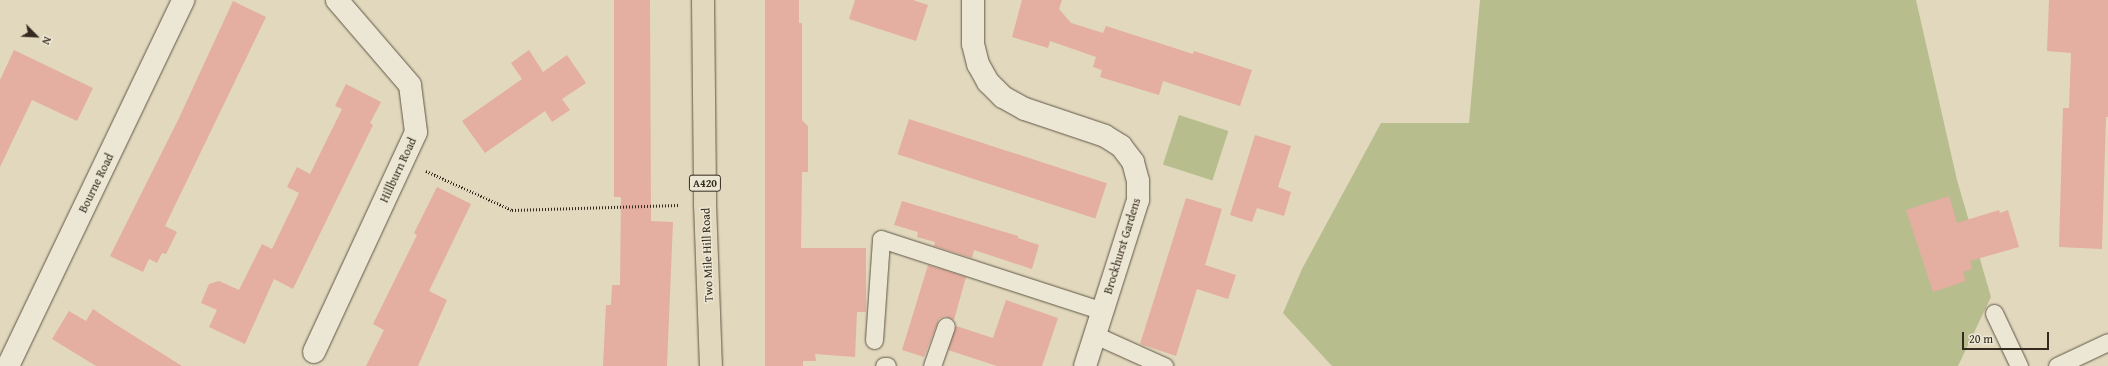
<!DOCTYPE html>
<html>
<head>
<meta charset="utf-8">
<style>
	body { margin:0 }
	#map { position:relative; width:2108px; height:366px; overflow:hidden; background:#e2d8bd; font-family:"Gentium Book Plus",serif }
	div>[style] { position:absolute }
	.green>* { inset:0; background:#b8bd8e; transform-origin:0 0 }
	.building>* { inset:0; background:#e4aea0; transform-origin:0 0 }
	.path>* { height:2.5px; margin-top:-1.25px; transform-origin:0; background:repeating-linear-gradient(90deg,#352a1f 0 1px,transparent 0 3px) }
	.roads { filter:drop-shadow(0 0 1px #605646) drop-shadow(0 0 1px #605646) }
	.service>* { height:17px; margin:-8.5px; padding:0 8.5px; transform-origin:8.5px; border-radius:8.5px; background:#ece6d4 }
	.minor>* { height:22px; margin:-11px; padding:0 11px; transform-origin:11px; border-radius:11px; background:#ece6d4 }
	.primary>* { height:22px; margin:-11px; padding:0 11px; transform-origin:11px; border-radius:11px; background:#e2d8bd }
	span { translate:-50% -50%; white-space:nowrap; text-align:center; line-height:1.15; -webkit-text-stroke:3px #ece6d4; paint-order:stroke }
	.shield-label span { padding:1px 3px; background:#ece6d4; border:1px solid; border-radius:3px; -webkit-text-stroke-width:0 }
	.shield-label { font-size:11px; color:#352a1f; font-weight:700 }
	.street-label { font-size:12px; color:#352a1f }
	.north { position:absolute; left:16px; top:16px; width:40px; height:40px; -webkit-text-stroke:3px #ece6d4; paint-order:stroke; rotate:114deg; font-size:11px; font-weight:700; line-height:16px; text-align:center; color:#352a1f }
	.north::after { content:''; display:block; margin:auto; width:14px; height:18px; background:#352a1f; clip-path:polygon(50% 0,100% 100%,50% 72%,0 100%) }
	.scale { position:absolute; left:1962px; top:332px; width:87px; height:18px; box-sizing:border-box; border:2px solid #352a1f; border-top:0; padding-left:5px; font-size:12px; line-height:14px; white-space:nowrap; color:#352a1f; -webkit-text-stroke:3px #ece6d4; paint-order:stroke }
</style>
</head>
<body>
<div id="map">
	<div class="green">
		<div style="clip-path:polygon(1480px 0,1916px 0,1957px 180px,1991px 297px,1958px 366px,1332px 366px,1283px 313px,1302px 269px,1381px 123px,1469px 123px)"></div>
		<div style="left:1179px;top:115px;width:52px;height:52px;rotate:18deg"></div>
	</div>
	<div class="building">
		<div style="clip-path:polygon(614px 0,650px 0,651px 221px,673px 222px,667px 366px,603px 366px,606px 305px,611px 305px,612px 285px,620px 285px,621px 197px,614px 197px)"></div>
		<div style="clip-path:polygon(765px 0,799px 0,799px 23px,802px 23px,802px 120px,808px 126px,808px 172px,802px 172px,801px 248px,866px 248px,866px 312px,857px 312px,855px 357px,815px 354px,816px 361px,803px 361px,803px 366px,765px 366px)"></div>
		<div style="clip-path:polygon(855px 0,913px 0,928px 5px,916px 41px,849px 19px)"></div>
		<div style="clip-path:polygon(1022px 0,1062px 0,1059px 9px,1071px 23px,1103px 33px,1106px 26px,1193px 54px,1194px 51px,1252px 70px,1240px 106px,1163px 81px,1159px 95px,1100px 77px,1102px 70px,1093px 67px,1096px 57px,1050px 41px,1048px 48px,1012px 37px)"></div>
		<div style="clip-path:polygon(2049px 0,2108px 0,2108px 117px,2106px 117px,2102px 249px,2059px 247px,2063px 108px,2069px 108px,2071px 53px,2047px 51px)"></div>
		<div style="clip-path:polygon(233px 1px,266px 17px,165px 226px,177px 232px,166px 254px,162px 253px,157px 263px,149px 259px,143px 272px,110px 256px,179px 118px)"></div>
		<div style="clip-path:polygon(14px 50px,93px 88px,77px 121px,32px 100px,0 167px,0 80px)"></div>
		<div style="clip-path:polygon(529px 50px,543px 72px,567px 55px,586px 83px,562px 99px,570px 110px,552px 122px,545px 111px,485px 153px,462px 121px,522px 79px,511px 63px)"></div>
		<div style="clip-path:polygon(346px 84px,381px 102px,370px 123px,373px 125px,293px 289px,274px 279px,245px 344px,209px 327px,217px 310px,201px 303px,209px 284px,219px 281px,239px 290px,262px 244px,272px 249px,299px 193px,287px 187px,297px 167px,310px 174px,342px 109px,335px 106px)"></div>
		<div style="left:909px;top:119px;width:208px;height:37px;rotate:18deg"></div>
		<div style="clip-path:polygon(1255px 135px,1291px 146px,1278px 187px,1291px 192px,1284px 216px,1257px 208px,1252px 222px,1230px 215px)"></div>
		<div style="clip-path:polygon(437px 187px,471px 204px,429px 291px,447px 300px,418px 366px,366px 366px,384px 330px,373px 324px,417px 235px,414px 233px)"></div>
		<div style="clip-path:polygon(1949px 196px,1957px 223px,1999px 210px,2000px 213px,2008px 210px,2019px 247px,1970px 261px,1972px 269px,1963px 272px,1966px 281px,1933px 292px,1906px 210px)"></div>
		<div style="clip-path:polygon(1186px 198px,1222px 209px,1205px 265px,1236px 275px,1228px 299px,1197px 289px,1176px 356px,1140px 344px)"></div>
		<div style="clip-path:polygon(902px 201px,1018px 236px,1018px 238px,1039px 245px,1032px 269px,974px 250px,972px 258px,934px 246px,935px 242px,917px 237px,918px 232px,894px 225px)"></div>
		<div style="clip-path:polygon(928px 265px,966px 277px,954px 320px,945px 316px,939px 319px,924px 357px,902px 350px)"></div>
		<div style="clip-path:polygon(1006px 300px,1058px 318px,1042px 366px,997px 366px,948px 350px,956px 326px,993px 338px)"></div>
		<div style="clip-path:polygon(93px 309px,115px 324px,182px 366px,96px 366px,52px 339px,69px 311px,86px 321px)"></div>
	</div>
	<div class="path">
		<div style="left:426px;top:171px;width:94px;rotate:24.4deg"></div>
		<div style="left:512px;top:210px;width:167px;rotate:-1.7deg"></div>
	</div>
	<div class="roads">
		<div class="service">
			<div style="left:1994px;top:313px;width:59px;rotate:64.7deg"></div>
			<div style="left:1095px;top:335px;width:76px;rotate:24.2deg"></div>
			<div style="left:874px;top:340px;width:101px;rotate:-86deg"></div>
			<div style="left:881px;top:239px;width:232px;rotate:18deg"></div>
			<div style="left:884px;top:366px;width:3px"></div>
			<div style="left:932px;top:366px;width:42px;rotate:-70.7deg"></div>
			<div style="left:2057px;top:366px;width:56px;rotate:-25.2deg"></div>
		</div>
		<div class="minor">
			<div style="left:973px;top:0;width:44px;rotate:90deg"></div>
			<div style="left:973px;top:44px;width:21px;rotate:76deg"></div>
			<div style="left:978px;top:64px;width:21px;rotate:61deg"></div>
			<div style="left:988px;top:82px;width:21px;rotate:45deg"></div>
			<div style="left:1003px;top:97px;width:25px;rotate:29deg"></div>
			<div style="left:1025px;top:109px;width:84px;rotate:18.6deg"></div>
			<div style="left:1105px;top:136px;width:19px;rotate:32deg"></div>
			<div style="left:1121px;top:146px;width:20px;rotate:53deg"></div>
			<div style="left:1133px;top:162px;width:20px;rotate:75deg"></div>
			<div style="left:1138px;top:181px;width:19px;rotate:90deg"></div>
			<div style="left:1138px;top:200px;width:174px;rotate:107.7deg"></div>
			<div style="left:314px;top:352px;width:242px;rotate:-65.1deg"></div>
			<div style="left:416px;top:132px;width:47px;rotate:-97.3deg"></div>
			<div style="left:410px;top:85px;width:112px;rotate:-130.7deg"></div>
			<div style="left:8px;top:366px;width:406px;rotate:-64.4deg"></div>
		</div>
		<div class="primary">
			<div style="left:703px;top:0;width:204px;rotate:89.4deg"></div>
			<div style="left:705px;top:204px;width:162px;rotate:87.9deg"></div>
		</div>
	</div>
	<div class="shield-label">
		<span style="left:705px;top:183px">A420</span>
	</div>
	<div class="street-label">
		<span style="left:398px;top:170px;rotate:-65deg">Hillburn Road</span>
		<span style="left:96px;top:183px;rotate:-64deg">Bourne Road</span>
		<span style="left:1122px;top:246px;rotate:-73deg">Brockhurst Gardens</span>
		<span style="left:707px;top:255px;rotate:-92deg">Two Mile Hill Road</span>
	</div>
	<div class="north">N</div>
	<div class="scale">20 m</div>
</div>
</body>
</html>
